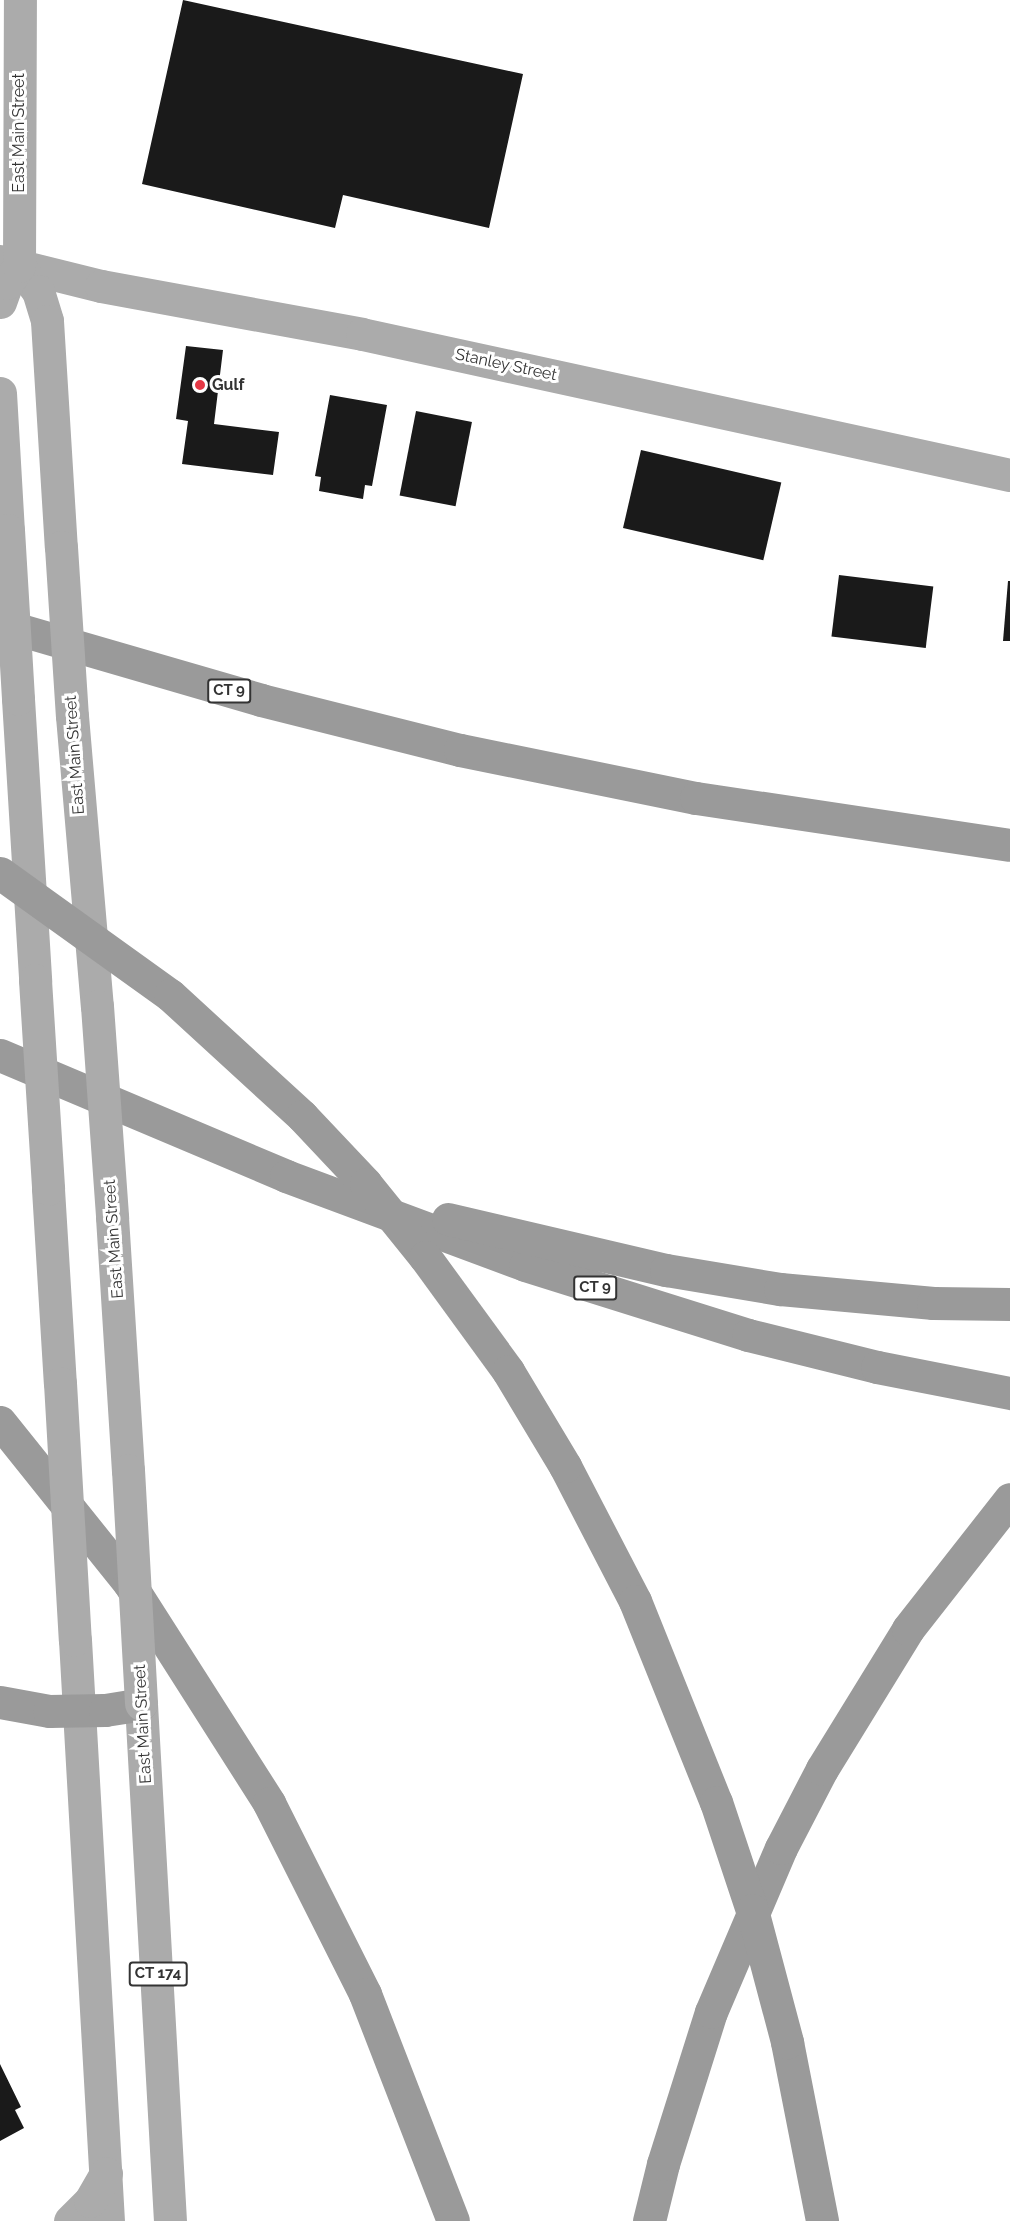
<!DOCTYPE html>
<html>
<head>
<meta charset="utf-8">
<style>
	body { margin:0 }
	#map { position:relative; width:1010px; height:2221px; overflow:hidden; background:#fff; font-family:Raleway,sans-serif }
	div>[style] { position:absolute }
	.building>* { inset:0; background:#1a1a1a; transform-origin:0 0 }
	.major>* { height:33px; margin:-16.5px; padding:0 16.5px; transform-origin:16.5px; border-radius:16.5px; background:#ababab }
	.highway>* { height:33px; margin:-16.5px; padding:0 16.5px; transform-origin:16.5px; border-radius:16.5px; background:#9a9a9a }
	.major-bridge>* { height:33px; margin:-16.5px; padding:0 16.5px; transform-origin:16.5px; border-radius:16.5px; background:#ababab }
	.highway-bridge>* { height:33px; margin:-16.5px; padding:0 16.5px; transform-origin:16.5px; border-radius:16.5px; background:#9a9a9a }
	.dots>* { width:16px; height:16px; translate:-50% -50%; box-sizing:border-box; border:3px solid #fff; border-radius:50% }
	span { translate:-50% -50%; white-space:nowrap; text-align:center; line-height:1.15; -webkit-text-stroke:6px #fff; paint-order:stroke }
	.shield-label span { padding:2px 4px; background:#fff; border:2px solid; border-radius:4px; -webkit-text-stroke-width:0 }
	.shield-label { font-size:15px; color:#333; font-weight:700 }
	.street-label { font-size:16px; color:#333 }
	.poi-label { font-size:16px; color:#333; font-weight:700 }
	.left { translate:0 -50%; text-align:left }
</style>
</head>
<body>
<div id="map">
	<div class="building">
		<div style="clip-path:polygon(183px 0,523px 74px,489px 228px,343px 195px,335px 228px,142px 184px)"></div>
		<div style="clip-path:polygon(186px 346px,223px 350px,214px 424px,279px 432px,273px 475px,182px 464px,188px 421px,176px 419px)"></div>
		<div style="clip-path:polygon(330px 395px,387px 405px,372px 486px,365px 485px,363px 499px,319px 491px,321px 477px,315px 476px)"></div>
		<div style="left:416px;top:411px;width:57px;height:86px;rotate:11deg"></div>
		<div style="left:641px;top:450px;width:144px;height:80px;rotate:13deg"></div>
		<div style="left:839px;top:575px;width:95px;height:62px;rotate:7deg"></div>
		<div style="clip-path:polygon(1008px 581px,1010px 581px,1010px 641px,1003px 641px)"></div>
		<div style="clip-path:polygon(0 2064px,21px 2107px,15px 2110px,24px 2128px,0 2141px)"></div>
	</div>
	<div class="major">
		<div style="left:0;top:261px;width:104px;rotate:13.9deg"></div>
		<div style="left:101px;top:286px;width:265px;rotate:10.4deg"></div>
		<div style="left:362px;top:334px;width:663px;rotate:12.28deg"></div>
		<div style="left:19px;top:266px;width:31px;rotate:53deg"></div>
		<div style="left:38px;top:291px;width:31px;rotate:73deg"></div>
		<div style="left:47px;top:321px;width:226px;rotate:86.5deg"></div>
		<div style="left:0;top:302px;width:20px;rotate:-70deg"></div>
		<div style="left:7px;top:283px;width:21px;rotate:-55deg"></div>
		<div style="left:19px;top:266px;width:266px;rotate:-89.8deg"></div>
		<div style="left:0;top:393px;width:137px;rotate:86.7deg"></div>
		<div style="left:18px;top:699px;width:282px;rotate:86.5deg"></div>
		<div style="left:72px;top:716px;width:291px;rotate:85.1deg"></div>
		<div style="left:48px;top:1189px;width:194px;rotate:86.5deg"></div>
		<div style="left:112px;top:1217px;width:254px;rotate:86.4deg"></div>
		<div style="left:75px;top:1640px;width:582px;rotate:86.75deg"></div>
		<div style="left:141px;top:1704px;width:518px;rotate:86.79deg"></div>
		<div style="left:70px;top:2221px;width:28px;rotate:-45deg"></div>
		<div style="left:90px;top:2201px;width:32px;rotate:-60deg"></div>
	</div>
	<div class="highway">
		<div style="left:0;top:624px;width:272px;rotate:16.2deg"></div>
		<div style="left:261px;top:700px;width:205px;rotate:14.1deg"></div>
		<div style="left:460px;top:750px;width:241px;rotate:11.5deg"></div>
		<div style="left:696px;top:798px;width:317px;rotate:8.5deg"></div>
		<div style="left:0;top:1055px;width:311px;rotate:22.9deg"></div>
		<div style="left:286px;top:1176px;width:255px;rotate:20.4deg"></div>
		<div style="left:525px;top:1265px;width:234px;rotate:17.4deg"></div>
		<div style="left:748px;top:1335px;width:133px;rotate:13.9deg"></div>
		<div style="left:877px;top:1367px;width:136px;rotate:11.1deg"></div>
		<div style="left:448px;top:1219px;width:224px;rotate:13.2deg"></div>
		<div style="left:666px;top:1270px;width:116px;rotate:9.5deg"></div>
		<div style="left:780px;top:1289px;width:154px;rotate:5.2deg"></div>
		<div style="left:933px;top:1303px;width:77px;rotate:0.7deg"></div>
		<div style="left:0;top:1422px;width:206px;rotate:51.3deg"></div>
		<div style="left:129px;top:1583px;width:261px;rotate:57.5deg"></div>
		<div style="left:269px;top:1803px;width:214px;rotate:63.3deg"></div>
		<div style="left:365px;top:1994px;width:243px;rotate:68.8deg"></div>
		<div style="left:565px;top:1466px;width:152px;rotate:62.6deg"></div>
		<div style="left:635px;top:1601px;width:217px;rotate:68.1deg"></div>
		<div style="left:0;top:1702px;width:50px;rotate:10.4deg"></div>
		<div style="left:49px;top:1711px;width:56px;rotate:-1deg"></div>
		<div style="left:105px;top:1710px;width:36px;rotate:-9deg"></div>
		<div style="left:787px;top:2042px;width:182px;rotate:78.9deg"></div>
		<div style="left:649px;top:2221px;width:59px;rotate:-76.2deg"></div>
		<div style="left:663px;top:2164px;width:159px;rotate:-72.5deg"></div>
		<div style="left:711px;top:2012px;width:178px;rotate:-66.9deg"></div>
		<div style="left:781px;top:1848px;width:89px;rotate:-62.6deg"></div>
		<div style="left:822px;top:1769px;width:164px;rotate:-58.4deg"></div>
		<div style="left:908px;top:1629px;width:165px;rotate:-51.9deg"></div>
	</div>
	<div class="major-bridge">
		<div style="left:8px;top:530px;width:169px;rotate:86.6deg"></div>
		<div style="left:61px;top:547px;width:169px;rotate:86.3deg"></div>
		<div style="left:35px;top:980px;width:209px;rotate:86.4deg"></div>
		<div style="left:97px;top:1006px;width:212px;rotate:85.9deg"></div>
		<div style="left:60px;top:1383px;width:257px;rotate:86.7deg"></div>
		<div style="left:128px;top:1470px;width:234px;rotate:86.8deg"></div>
	</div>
	<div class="highway-bridge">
		<div style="left:0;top:873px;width:209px;rotate:35.7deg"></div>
		<div style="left:170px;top:995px;width:179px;rotate:42.5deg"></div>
		<div style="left:302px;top:1116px;width:93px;rotate:46.7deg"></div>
		<div style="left:366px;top:1184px;width:94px;rotate:51.1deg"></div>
		<div style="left:425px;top:1257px;width:141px;rotate:53.9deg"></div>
		<div style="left:508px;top:1371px;width:111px;rotate:59deg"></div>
		<div style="left:716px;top:1802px;width:114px;rotate:71.6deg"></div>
		<div style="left:752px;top:1910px;width:137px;rotate:75.1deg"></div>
	</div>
	<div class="dots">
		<div style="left:200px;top:385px;background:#e63946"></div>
	</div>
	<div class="shield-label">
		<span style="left:229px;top:691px">CT 9</span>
		<span style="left:595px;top:1288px">CT 9</span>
		<span style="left:158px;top:1974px">CT 174</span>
	</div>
	<div class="street-label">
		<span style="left:19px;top:133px;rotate:-90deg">East Main Street</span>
		<span style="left:506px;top:365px;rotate:12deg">Stanley Street</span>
		<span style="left:75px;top:755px;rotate:-94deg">East Main Street</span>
		<span style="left:114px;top:1239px;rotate:-94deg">East Main Street</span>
		<span style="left:143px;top:1724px;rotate:-93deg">East Main Street</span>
	</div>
	<div class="poi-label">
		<span class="left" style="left:212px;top:385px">Gulf</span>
	</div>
</div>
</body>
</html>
